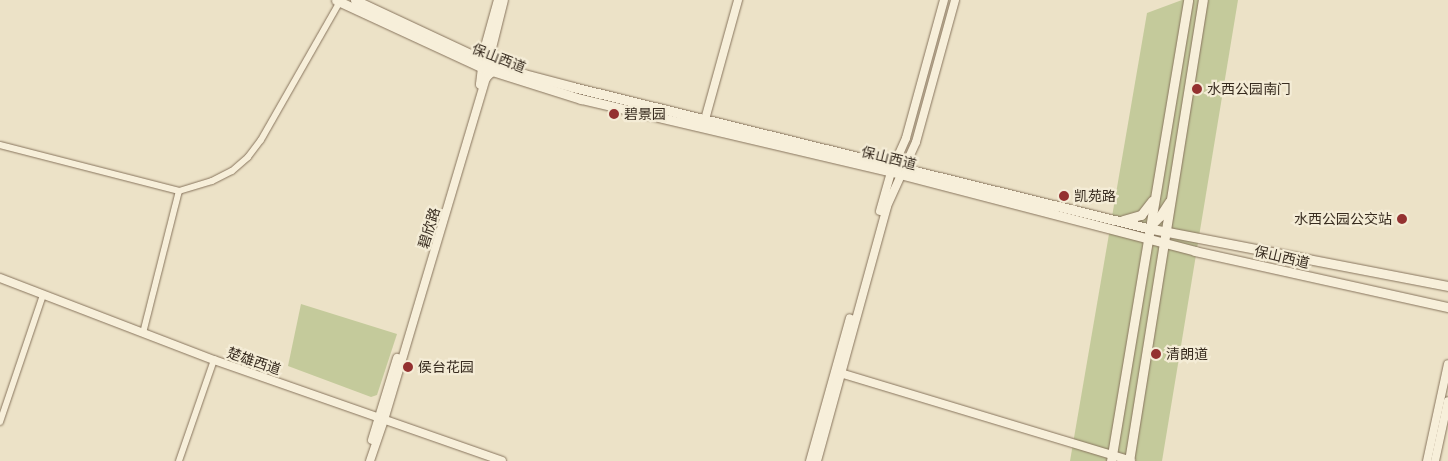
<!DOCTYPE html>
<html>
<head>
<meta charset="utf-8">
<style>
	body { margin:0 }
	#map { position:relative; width:1448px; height:461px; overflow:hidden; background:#ece2c7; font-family:Merriweather,"Noto Sans SC",serif }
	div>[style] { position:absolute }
	.green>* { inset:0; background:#c4ca9b }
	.roads { filter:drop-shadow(0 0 1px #87745d) drop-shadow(0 0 1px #87745d) }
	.minor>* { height:6px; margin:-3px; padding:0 3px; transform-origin:3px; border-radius:3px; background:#f7efda }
	.tertiary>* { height:8px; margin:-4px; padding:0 4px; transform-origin:4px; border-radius:4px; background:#f7efda }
	.secondary>* { height:9px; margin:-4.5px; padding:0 4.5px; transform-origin:4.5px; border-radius:4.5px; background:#f7efda }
	.dots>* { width:14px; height:14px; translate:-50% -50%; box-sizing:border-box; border:2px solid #f4ecd6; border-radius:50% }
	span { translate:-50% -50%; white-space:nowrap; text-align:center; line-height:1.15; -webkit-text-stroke:4.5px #f4ecd6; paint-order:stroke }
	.street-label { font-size:14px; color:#382c20 }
	.poi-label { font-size:14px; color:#382c20 }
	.left { translate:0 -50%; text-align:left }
	.right { translate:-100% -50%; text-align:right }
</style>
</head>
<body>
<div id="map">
	<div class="green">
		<div style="clip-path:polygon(1182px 0,1238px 0,1162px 461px,1070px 461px,1147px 13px)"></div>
		<div style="clip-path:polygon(301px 304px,397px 334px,377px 395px,371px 397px,288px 366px)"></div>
	</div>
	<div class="roads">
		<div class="minor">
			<div style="left:0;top:145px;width:185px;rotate:14.4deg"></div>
			<div style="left:179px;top:191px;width:34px;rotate:-17deg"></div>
			<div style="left:212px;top:181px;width:22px;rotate:-27deg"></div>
			<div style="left:232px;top:171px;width:21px;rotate:-41deg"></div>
			<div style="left:248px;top:157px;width:21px;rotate:-53deg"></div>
			<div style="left:261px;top:140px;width:161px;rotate:-60.3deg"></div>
			<div style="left:143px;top:333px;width:146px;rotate:-75.8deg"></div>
			<div style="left:0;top:422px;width:134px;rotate:-71.3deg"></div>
			<div style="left:179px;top:461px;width:107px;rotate:-70.9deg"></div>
		</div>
		<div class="tertiary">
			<div style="left:490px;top:67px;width:19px;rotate:-84deg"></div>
			<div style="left:492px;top:48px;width:49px;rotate:-76deg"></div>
			<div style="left:480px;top:84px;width:34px;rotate:-83deg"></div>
			<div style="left:484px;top:50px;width:52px;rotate:-74.4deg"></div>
			<div style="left:704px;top:123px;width:128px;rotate:-74.5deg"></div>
			<div style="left:880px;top:211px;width:41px;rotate:-74.2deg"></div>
			<div style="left:891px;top:172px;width:37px;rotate:-66deg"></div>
			<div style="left:906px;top:138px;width:143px;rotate:-74.6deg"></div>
			<div style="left:0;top:278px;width:229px;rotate:21deg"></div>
			<div style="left:214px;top:360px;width:305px;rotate:19.3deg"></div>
			<div style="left:837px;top:372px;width:307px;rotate:16.8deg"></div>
			<div style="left:372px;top:440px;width:86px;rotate:-73deg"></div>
			<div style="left:370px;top:461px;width:43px;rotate:-71.1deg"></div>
			<div style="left:384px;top:420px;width:357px;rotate:-73.4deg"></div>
			<div style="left:810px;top:461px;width:148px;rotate:-74.4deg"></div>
			<div style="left:817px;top:461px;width:264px;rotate:-74.6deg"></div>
			<div style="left:887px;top:206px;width:70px;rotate:-65.6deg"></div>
			<div style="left:916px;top:142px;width:147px;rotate:-74.6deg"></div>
			<div style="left:1427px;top:461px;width:99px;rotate:-77.8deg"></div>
			<div style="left:1435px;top:461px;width:61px;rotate:-77.8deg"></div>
		</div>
		<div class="secondary">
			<div style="left:336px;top:0;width:162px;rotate:24.8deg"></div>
			<div style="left:483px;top:68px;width:103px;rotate:17.6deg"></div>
			<div style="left:581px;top:99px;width:328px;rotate:13.2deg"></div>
			<div style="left:900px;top:174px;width:305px;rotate:14.6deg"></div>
			<div style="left:1195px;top:251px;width:259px;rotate:12.5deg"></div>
			<div style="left:355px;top:0;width:141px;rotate:25.1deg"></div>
			<div style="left:483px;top:60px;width:28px;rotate:21deg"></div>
			<div style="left:509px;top:70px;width:66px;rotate:14.9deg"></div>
			<div style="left:573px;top:87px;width:591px;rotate:13.8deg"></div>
			<div style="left:1147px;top:228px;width:307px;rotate:10.9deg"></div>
			<div style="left:480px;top:84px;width:13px;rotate:-51deg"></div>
			<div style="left:488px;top:74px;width:7px;rotate:-34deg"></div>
			<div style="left:1123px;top:220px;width:19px;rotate:-16deg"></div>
			<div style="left:1141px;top:215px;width:18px;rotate:-52deg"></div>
			<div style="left:1149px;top:227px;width:16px;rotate:-45deg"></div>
			<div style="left:1160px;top:216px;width:17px;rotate:-57deg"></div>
			<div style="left:1111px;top:461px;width:467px;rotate:-80.5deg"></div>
			<div style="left:1129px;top:461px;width:467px;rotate:-80.9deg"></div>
		</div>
	</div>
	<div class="dots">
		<div style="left:1197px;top:89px;background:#943130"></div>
		<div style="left:614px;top:114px;background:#943130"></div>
		<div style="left:1064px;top:196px;background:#943130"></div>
		<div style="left:1402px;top:219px;background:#943130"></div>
		<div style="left:1156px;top:354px;background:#943130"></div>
		<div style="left:408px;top:367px;background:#943130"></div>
	</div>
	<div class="street-label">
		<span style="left:499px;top:58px;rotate:21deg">保山西道</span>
		<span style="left:889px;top:158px;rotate:14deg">保山西道</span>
		<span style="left:429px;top:228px;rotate:-73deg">碧欣路</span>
		<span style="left:1282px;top:257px;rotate:13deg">保山西道</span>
		<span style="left:254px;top:361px;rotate:19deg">楚雄西道</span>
	</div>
	<div class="poi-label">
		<span class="left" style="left:1207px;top:89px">水西公园南门</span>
		<span class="left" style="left:624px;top:114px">碧景园</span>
		<span class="left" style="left:1074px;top:196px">凯苑路</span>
		<span class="right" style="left:1392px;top:219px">水西公园公交站</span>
		<span class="left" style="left:1166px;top:354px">清朗道</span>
		<span class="left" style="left:418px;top:367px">侯台花园</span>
	</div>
</div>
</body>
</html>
